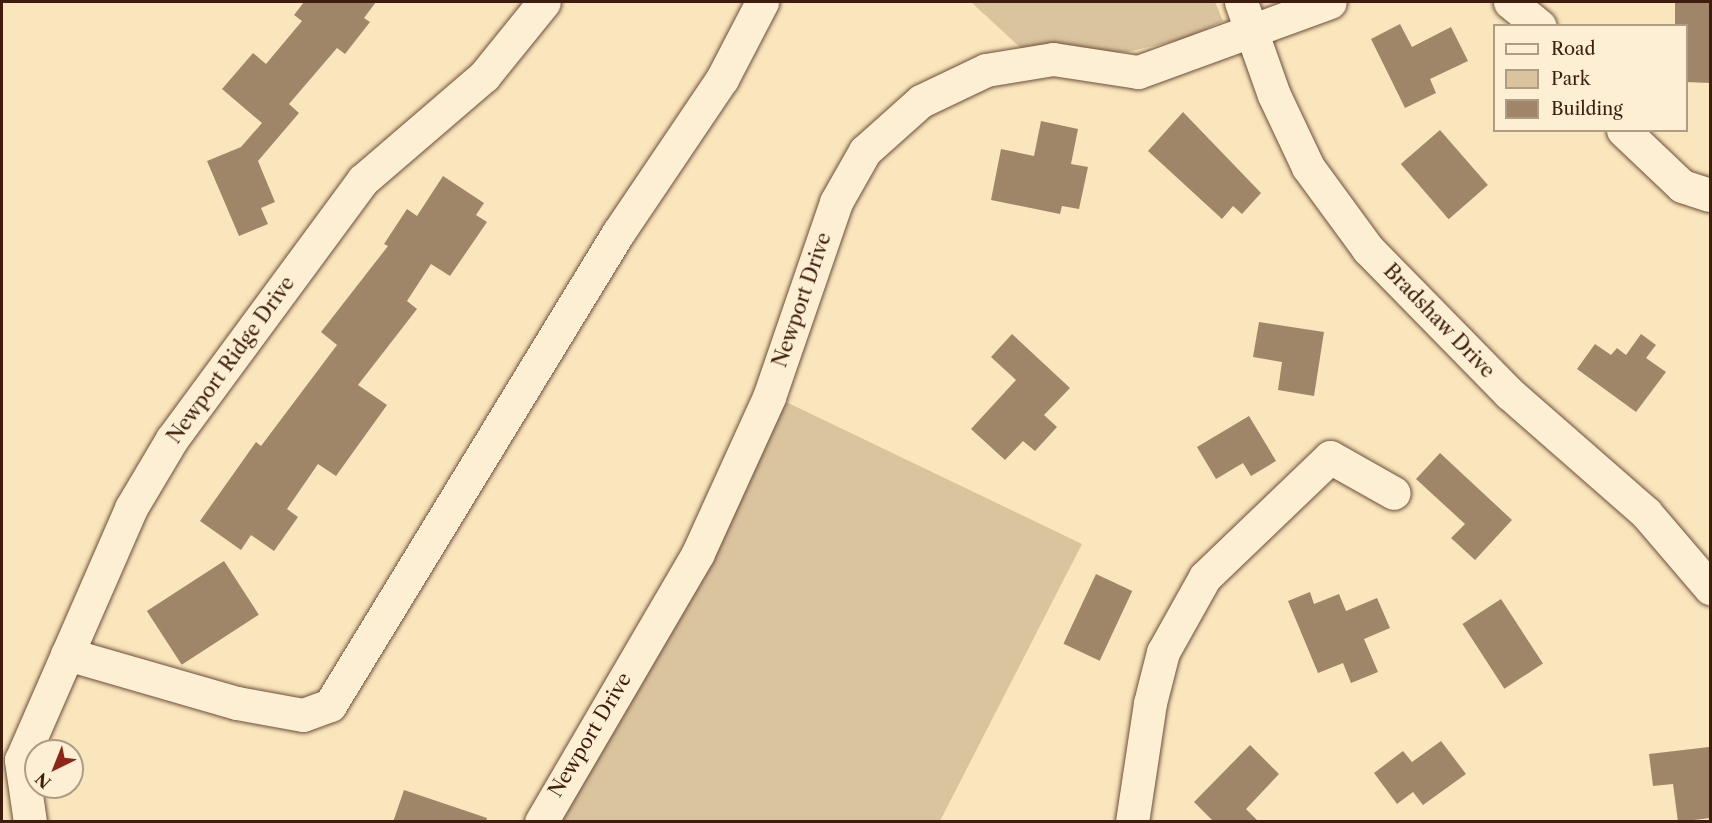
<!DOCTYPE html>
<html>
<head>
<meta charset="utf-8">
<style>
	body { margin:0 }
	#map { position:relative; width:1712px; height:823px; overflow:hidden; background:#fae6bc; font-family:"Libre Caslon Text",serif }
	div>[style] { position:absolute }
	.green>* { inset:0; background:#dac49e }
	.building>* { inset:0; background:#a08668; transform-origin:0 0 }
	.roads { filter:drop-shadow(0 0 2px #6d4f3a) drop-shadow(0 0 2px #6d4f3a) }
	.minor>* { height:33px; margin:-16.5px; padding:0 16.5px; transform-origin:16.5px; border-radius:16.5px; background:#fcefd3 }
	span { translate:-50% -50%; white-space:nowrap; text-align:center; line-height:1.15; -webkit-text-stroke:4.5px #fcefd3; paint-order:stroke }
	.street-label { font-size:20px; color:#3e1d0e }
	.frame { position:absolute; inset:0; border:3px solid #3e1d0e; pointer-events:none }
	.legend { position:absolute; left:1493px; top:24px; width:195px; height:108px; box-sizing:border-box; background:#fcefd3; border:2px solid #b09b84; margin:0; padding:8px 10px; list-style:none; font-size:18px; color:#3e1d0e }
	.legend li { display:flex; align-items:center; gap:12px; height:30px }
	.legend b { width:30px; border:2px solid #b09b84 }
	.north { position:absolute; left:24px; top:739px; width:60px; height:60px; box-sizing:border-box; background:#fcefd3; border:2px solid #b09b84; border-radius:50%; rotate:223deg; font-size:16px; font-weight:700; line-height:24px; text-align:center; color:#3e1d0e }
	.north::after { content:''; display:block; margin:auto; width:21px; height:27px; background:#8f2418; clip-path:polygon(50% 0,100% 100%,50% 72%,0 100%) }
</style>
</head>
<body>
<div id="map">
	<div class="green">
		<div style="clip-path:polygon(971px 2px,1215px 2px,1223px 21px,1184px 39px,1127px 52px,1024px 51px)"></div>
		<div style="clip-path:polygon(780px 399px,1082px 544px,940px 821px,554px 822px)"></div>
	</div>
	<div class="building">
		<div style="clip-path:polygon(304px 2px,376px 2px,364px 18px,370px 22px,345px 54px,337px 48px,289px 104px,299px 113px,258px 161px,275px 202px,261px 208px,268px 224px,239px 236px,207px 161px,241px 147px,262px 123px,222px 89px,253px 53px,266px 64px,302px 21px,294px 15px)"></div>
		<div style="clip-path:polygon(1675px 2px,1710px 2px,1710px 83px,1686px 82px,1686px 26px,1675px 26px)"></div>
		<div style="clip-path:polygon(1400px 24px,1412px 47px,1451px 27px,1468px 61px,1430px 79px,1436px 93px,1405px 108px,1371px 39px)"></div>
		<div style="clip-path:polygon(1183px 112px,1261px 193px,1242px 214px,1233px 206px,1222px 219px,1148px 151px)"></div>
		<div style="clip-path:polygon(1041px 121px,1078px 129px,1071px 164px,1088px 167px,1079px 209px,1062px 206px,1060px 214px,991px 200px,1001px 149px,1034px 156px)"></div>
		<div style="left:1440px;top:130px;width:73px;height:52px;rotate:49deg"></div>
		<div style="clip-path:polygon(443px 176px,484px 203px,476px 215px,487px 222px,450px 276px,431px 264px,407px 301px,417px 309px,358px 385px,387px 405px,336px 476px,318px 464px,287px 509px,298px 517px,274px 551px,251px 535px,241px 550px,200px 521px,256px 442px,261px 446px,337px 345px,321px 332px,388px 246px,384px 244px,407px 209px,417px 216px)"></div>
		<div style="clip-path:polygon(1259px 322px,1324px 332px,1314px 396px,1278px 390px,1282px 362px,1253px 357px)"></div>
		<div style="clip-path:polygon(1012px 334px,1070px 388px,1044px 415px,1057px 427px,1035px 451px,1023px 441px,1005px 460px,971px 429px,1016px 380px,991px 357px)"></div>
		<div style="clip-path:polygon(1641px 334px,1656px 345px,1646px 358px,1666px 372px,1636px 412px,1577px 369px,1595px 344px,1611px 355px,1617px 348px,1626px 355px)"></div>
		<div style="clip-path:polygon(1249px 416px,1276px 461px,1251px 476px,1243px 463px,1216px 479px,1197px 447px)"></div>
		<div style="clip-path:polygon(1440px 453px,1512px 520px,1475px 560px,1451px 538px,1465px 524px,1416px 479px)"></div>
		<div style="left:224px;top:561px;width:64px;height:92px;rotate:57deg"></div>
		<div style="left:1096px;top:574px;width:40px;height:77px;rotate:25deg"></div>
		<div style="clip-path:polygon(1310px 592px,1314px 604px,1339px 594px,1346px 611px,1377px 598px,1390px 628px,1364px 639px,1378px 672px,1351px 683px,1343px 663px,1318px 673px,1288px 601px)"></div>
		<div style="left:1501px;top:599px;width:77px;height:46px;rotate:57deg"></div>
		<div style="clip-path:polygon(1441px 741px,1466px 774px,1423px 805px,1413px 792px,1397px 804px,1374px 773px,1403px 751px,1412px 762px)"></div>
		<div style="clip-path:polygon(1250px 745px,1279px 774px,1246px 809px,1259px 822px,1214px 822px,1194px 802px)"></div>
		<div style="clip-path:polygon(1709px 747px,1710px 818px,1678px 822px,1673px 784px,1653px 786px,1649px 754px)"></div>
		<div style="clip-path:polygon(404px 790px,487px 818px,486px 822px,393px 822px)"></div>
	</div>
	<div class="roads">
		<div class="minor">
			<div style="left:1241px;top:2px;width:99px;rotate:70.5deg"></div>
			<div style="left:1274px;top:95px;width:80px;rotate:64.7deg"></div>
			<div style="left:1308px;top:167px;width:102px;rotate:53.8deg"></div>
			<div style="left:1368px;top:249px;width:202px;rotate:45.6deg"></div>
			<div style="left:1509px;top:393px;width:182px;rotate:41.2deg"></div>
			<div style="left:1646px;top:513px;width:99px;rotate:49.5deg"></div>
			<div style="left:1510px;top:2px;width:38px;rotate:39deg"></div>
			<div style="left:1623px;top:130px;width:81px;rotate:43.5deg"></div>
			<div style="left:1682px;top:186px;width:29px;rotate:18deg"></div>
			<div style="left:67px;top:654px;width:177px;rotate:16.1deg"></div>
			<div style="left:237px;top:703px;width:67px;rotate:10.3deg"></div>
			<div style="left:303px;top:715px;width:29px;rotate:-20deg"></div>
			<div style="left:330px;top:705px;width:553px;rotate:-58.61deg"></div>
			<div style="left:618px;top:233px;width:186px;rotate:-56deg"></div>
			<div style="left:722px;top:79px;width:87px;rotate:-62.5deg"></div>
			<div style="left:30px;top:822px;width:63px;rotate:-98.3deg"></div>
			<div style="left:21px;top:760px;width:275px;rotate:-66.4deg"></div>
			<div style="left:131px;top:508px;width:80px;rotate:-59.3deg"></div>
			<div style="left:172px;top:439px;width:322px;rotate:-53.6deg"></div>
			<div style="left:363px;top:180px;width:160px;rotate:-40.7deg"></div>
			<div style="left:484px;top:76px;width:95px;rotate:-51deg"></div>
			<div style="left:541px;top:822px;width:311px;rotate:-59.7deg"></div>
			<div style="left:698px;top:553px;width:171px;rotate:-65.5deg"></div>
			<div style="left:769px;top:397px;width:206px;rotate:-71deg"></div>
			<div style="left:836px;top:202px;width:59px;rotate:-60.4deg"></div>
			<div style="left:865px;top:151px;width:75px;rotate:-41.8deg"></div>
			<div style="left:921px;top:101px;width:72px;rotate:-25.5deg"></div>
			<div style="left:986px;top:70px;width:68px;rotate:-9.3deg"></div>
			<div style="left:1053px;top:59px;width:86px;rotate:8.7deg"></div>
			<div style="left:1138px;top:72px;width:204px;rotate:-20deg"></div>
			<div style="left:1132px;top:822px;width:120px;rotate:-81.4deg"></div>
			<div style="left:1150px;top:703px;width:53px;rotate:-75.7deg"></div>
			<div style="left:1163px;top:652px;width:86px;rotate:-60.8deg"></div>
			<div style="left:1205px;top:577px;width:173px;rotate:-43.8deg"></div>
			<div style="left:1330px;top:457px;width:73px;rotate:29.4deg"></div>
		</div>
	</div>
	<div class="street-label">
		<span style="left:802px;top:300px;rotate:-71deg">Newport Drive</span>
		<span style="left:1439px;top:321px;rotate:46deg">Bradshaw Drive</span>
		<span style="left:231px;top:360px;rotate:-54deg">Newport Ridge Drive</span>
		<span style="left:590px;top:735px;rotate:-59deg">Newport Drive</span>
	</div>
	<div class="frame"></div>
	<ul class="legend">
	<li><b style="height:8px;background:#fcefd3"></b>Road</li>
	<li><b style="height:16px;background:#dac49e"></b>Park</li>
	<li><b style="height:16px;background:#a08668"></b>Building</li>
	</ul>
	<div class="north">N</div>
</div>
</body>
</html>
